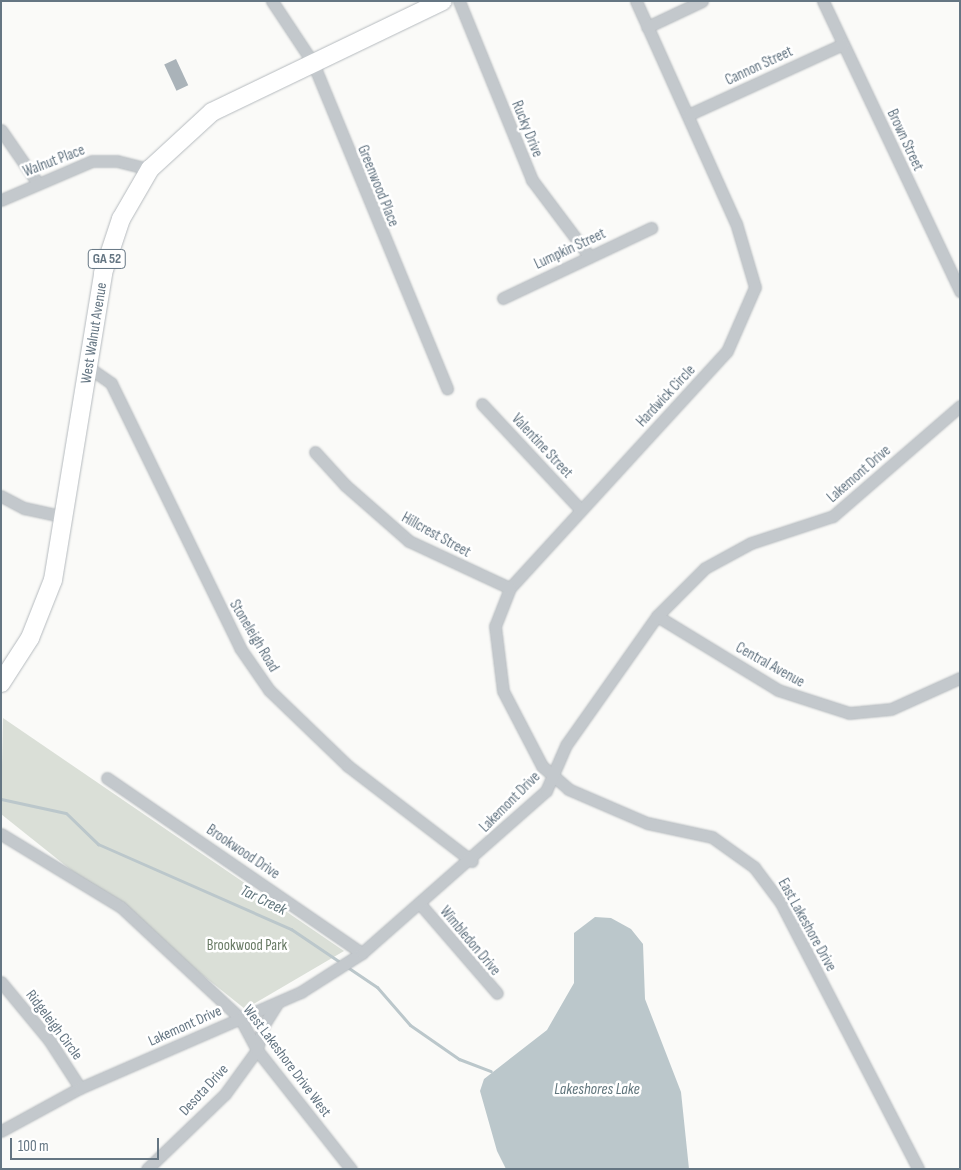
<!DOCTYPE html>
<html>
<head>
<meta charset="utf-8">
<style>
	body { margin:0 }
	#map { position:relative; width:961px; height:1170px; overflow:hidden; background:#fafaf8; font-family:"Sofia Sans Condensed",sans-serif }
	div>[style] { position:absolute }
	.green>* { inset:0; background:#dadfd7 }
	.water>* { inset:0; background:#bbc7cb }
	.stream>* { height:3px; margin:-1.5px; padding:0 1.5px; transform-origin:1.5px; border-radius:1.5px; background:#bbc7cb }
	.building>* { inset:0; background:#aab3b9; transform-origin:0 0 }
	.roads { filter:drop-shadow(0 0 1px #b5babe) drop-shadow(0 0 1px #b5babe) }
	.minor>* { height:11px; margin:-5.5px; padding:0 5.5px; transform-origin:5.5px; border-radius:5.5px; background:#c3c8cc }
	.primary>* { height:18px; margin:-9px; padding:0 9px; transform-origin:9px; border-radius:9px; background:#fff }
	span { translate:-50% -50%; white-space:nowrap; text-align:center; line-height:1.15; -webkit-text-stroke:5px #fff; paint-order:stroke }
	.shield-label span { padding:1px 4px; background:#fff; border:1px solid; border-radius:4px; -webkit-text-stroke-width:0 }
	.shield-label { font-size:14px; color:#657683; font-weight:700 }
	.street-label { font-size:15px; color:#657683 }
	.park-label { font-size:15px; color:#687a64 }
	.water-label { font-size:16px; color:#60757c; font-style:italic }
	.frame { position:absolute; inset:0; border:2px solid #657683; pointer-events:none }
	.scale { position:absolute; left:10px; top:1138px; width:149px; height:22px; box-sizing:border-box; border:2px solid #657683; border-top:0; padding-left:6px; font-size:15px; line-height:18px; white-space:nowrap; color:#657683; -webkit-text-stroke:4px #fff; paint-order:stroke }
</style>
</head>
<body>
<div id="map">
	<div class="green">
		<div style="clip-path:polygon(3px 718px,344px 951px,245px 1009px,1px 814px)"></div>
	</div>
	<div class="water">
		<div style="clip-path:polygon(595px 917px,611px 918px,631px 929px,643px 944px,645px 999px,681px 1092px,689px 1169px,506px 1169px,497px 1151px,480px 1091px,484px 1079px,547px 1030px,574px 983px,574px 933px)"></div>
	</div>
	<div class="stream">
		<div style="left:1px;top:799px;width:66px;rotate:12.2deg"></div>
		<div style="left:66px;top:813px;width:45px;rotate:44.1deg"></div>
		<div style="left:98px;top:844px;width:211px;rotate:23.8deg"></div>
		<div style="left:291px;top:929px;width:104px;rotate:34deg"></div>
		<div style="left:377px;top:987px;width:50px;rotate:49deg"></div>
		<div style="left:410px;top:1025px;width:60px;rotate:34.8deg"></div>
		<div style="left:459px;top:1059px;width:34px;rotate:21deg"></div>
	</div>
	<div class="building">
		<div style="left:176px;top:59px;width:29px;height:13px;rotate:65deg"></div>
	</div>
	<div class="roads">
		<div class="minor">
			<div style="left:272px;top:1px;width:74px;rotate:56.5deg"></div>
			<div style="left:313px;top:63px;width:352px;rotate:67.6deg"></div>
			<div style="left:459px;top:1px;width:193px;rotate:67.8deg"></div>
			<div style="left:532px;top:180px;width:95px;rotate:53.1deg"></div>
			<div style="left:636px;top:1px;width:243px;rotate:65.8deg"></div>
			<div style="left:736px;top:223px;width:67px;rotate:73.5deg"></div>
			<div style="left:755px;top:287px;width:70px;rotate:113.6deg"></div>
			<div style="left:727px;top:351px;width:321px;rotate:132.5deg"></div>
			<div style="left:510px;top:588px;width:41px;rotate:111.5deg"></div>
			<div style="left:495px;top:626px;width:65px;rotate:83deg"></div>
			<div style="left:503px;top:691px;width:85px;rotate:62.5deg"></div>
			<div style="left:542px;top:766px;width:35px;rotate:41deg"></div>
			<div style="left:568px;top:789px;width:86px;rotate:23.3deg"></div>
			<div style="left:647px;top:823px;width:66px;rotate:12.2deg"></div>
			<div style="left:712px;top:837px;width:52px;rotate:35.5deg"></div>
			<div style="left:754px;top:867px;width:45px;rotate:53.1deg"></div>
			<div style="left:781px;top:903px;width:299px;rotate:62.7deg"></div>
			<div style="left:823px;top:1px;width:321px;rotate:64.7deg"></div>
			<div style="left:647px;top:27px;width:61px;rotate:-25.3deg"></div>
			<div style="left:688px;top:115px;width:170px;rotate:-24.6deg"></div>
			<div style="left:1px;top:130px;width:63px;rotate:55.3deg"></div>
			<div style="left:1px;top:200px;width:99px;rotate:-23.2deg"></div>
			<div style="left:92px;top:161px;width:25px"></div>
			<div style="left:117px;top:161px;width:34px;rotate:14deg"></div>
			<div style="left:503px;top:298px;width:164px;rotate:-25.3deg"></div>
			<div style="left:88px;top:367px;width:28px;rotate:35deg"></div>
			<div style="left:111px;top:383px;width:295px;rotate:64deg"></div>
			<div style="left:240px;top:648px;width:51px;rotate:55.4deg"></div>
			<div style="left:269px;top:690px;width:110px;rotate:43.9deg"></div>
			<div style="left:348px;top:766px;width:156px;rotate:37.5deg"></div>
			<div style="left:482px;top:404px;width:144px;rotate:47deg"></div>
			<div style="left:315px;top:452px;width:45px;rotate:47.7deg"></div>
			<div style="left:345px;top:485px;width:85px;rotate:41.2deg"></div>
			<div style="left:409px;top:541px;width:111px;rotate:25deg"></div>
			<div style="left:1px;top:496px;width:26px;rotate:28deg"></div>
			<div style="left:24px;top:508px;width:43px;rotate:12.1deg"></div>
			<div style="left:657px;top:616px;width:142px;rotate:31.4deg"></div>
			<div style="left:778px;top:690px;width:75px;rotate:17.9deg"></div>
			<div style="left:849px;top:713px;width:42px;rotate:-5.4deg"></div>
			<div style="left:891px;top:709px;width:76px;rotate:-24.2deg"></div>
			<div style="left:107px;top:778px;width:309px;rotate:34.5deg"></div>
			<div style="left:1px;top:834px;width:140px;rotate:31.3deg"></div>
			<div style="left:121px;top:907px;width:163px;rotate:43deg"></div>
			<div style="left:240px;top:1018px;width:36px;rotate:62deg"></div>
			<div style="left:257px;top:1050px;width:152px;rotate:51.7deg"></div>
			<div style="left:421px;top:905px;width:116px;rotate:49.2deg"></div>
			<div style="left:1px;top:982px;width:75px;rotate:50.4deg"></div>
			<div style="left:49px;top:1040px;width:57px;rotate:57.1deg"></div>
			<div style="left:1px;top:1131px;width:90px;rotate:-28.6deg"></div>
			<div style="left:80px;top:1088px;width:241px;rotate:-23.5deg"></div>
			<div style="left:301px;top:992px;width:72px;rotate:-32.6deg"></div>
			<div style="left:362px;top:953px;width:245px;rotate:-41.4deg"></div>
			<div style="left:546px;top:791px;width:50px;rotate:-66.5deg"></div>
			<div style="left:566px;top:745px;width:158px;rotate:-54.8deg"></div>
			<div style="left:657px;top:616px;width:68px;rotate:-45deg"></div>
			<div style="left:705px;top:568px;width:52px;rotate:-28.5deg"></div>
			<div style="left:751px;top:543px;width:86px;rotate:-18.2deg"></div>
			<div style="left:833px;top:516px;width:168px;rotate:-40.9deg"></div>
			<div style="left:147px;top:1169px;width:108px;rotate:-43.9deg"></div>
			<div style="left:225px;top:1094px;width:54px;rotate:-54deg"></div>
			<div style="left:257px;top:1050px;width:25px;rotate:-76deg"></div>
			<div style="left:263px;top:1026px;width:28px;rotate:-58deg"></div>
		</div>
		<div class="primary">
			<div style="left:1px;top:683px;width:54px;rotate:-57.2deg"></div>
			<div style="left:30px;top:638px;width:62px;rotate:-68.4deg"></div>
			<div style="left:53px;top:580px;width:311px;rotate:-80.7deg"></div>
			<div style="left:103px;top:273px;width:57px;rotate:-71.6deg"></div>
			<div style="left:121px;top:219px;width:58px;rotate:-59.9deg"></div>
			<div style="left:150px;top:169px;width:84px;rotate:-42.6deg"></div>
			<div style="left:212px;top:112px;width:256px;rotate:-25.7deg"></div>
		</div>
	</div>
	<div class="shield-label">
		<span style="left:107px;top:259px">GA 52</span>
	</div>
	<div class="street-label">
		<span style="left:759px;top:66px;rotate:-25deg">Cannon Street</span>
		<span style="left:527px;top:129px;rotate:68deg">Rucky Drive</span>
		<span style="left:905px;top:140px;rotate:65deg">Brown Street</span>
		<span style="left:54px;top:161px;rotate:-21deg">Walnut Place</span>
		<span style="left:378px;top:186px;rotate:68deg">Greenwood Place</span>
		<span style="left:570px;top:249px;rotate:-25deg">Lumpkin Street</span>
		<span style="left:94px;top:333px;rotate:-81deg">West Walnut Avenue</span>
		<span style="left:666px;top:396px;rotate:-47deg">Hardwick Circle</span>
		<span style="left:542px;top:446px;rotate:47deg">Valentine Street</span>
		<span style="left:859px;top:474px;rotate:-41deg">Lakemont Drive</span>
		<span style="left:436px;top:535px;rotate:29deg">Hillcrest Street</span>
		<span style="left:254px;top:636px;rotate:59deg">Stoneleigh Road</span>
		<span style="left:770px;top:665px;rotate:29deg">Central Avenue</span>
		<span style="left:510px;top:802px;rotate:-45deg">Lakemont Drive</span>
		<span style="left:243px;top:852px;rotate:34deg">Brookwood Drive</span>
		<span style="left:807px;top:925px;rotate:61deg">East Lakeshore Drive</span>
		<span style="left:470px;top:941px;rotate:50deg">Wimbledon Drive</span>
		<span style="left:54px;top:1025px;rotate:53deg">Ridgeleigh Circle</span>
		<span style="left:185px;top:1026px;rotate:-24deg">Lakemont Drive</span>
		<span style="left:287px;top:1061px;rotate:53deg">West Lakeshore Drive West</span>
		<span style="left:204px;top:1090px;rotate:-47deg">Desota Drive</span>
	</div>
	<div class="park-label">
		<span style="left:247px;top:946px">Brookwood Park</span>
	</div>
	<div class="water-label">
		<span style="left:263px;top:901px;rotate:26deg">Tar Creek</span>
		<span style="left:597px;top:1090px">Lakeshores Lake</span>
	</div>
	<div class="frame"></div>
	<div class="scale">100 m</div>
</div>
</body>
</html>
